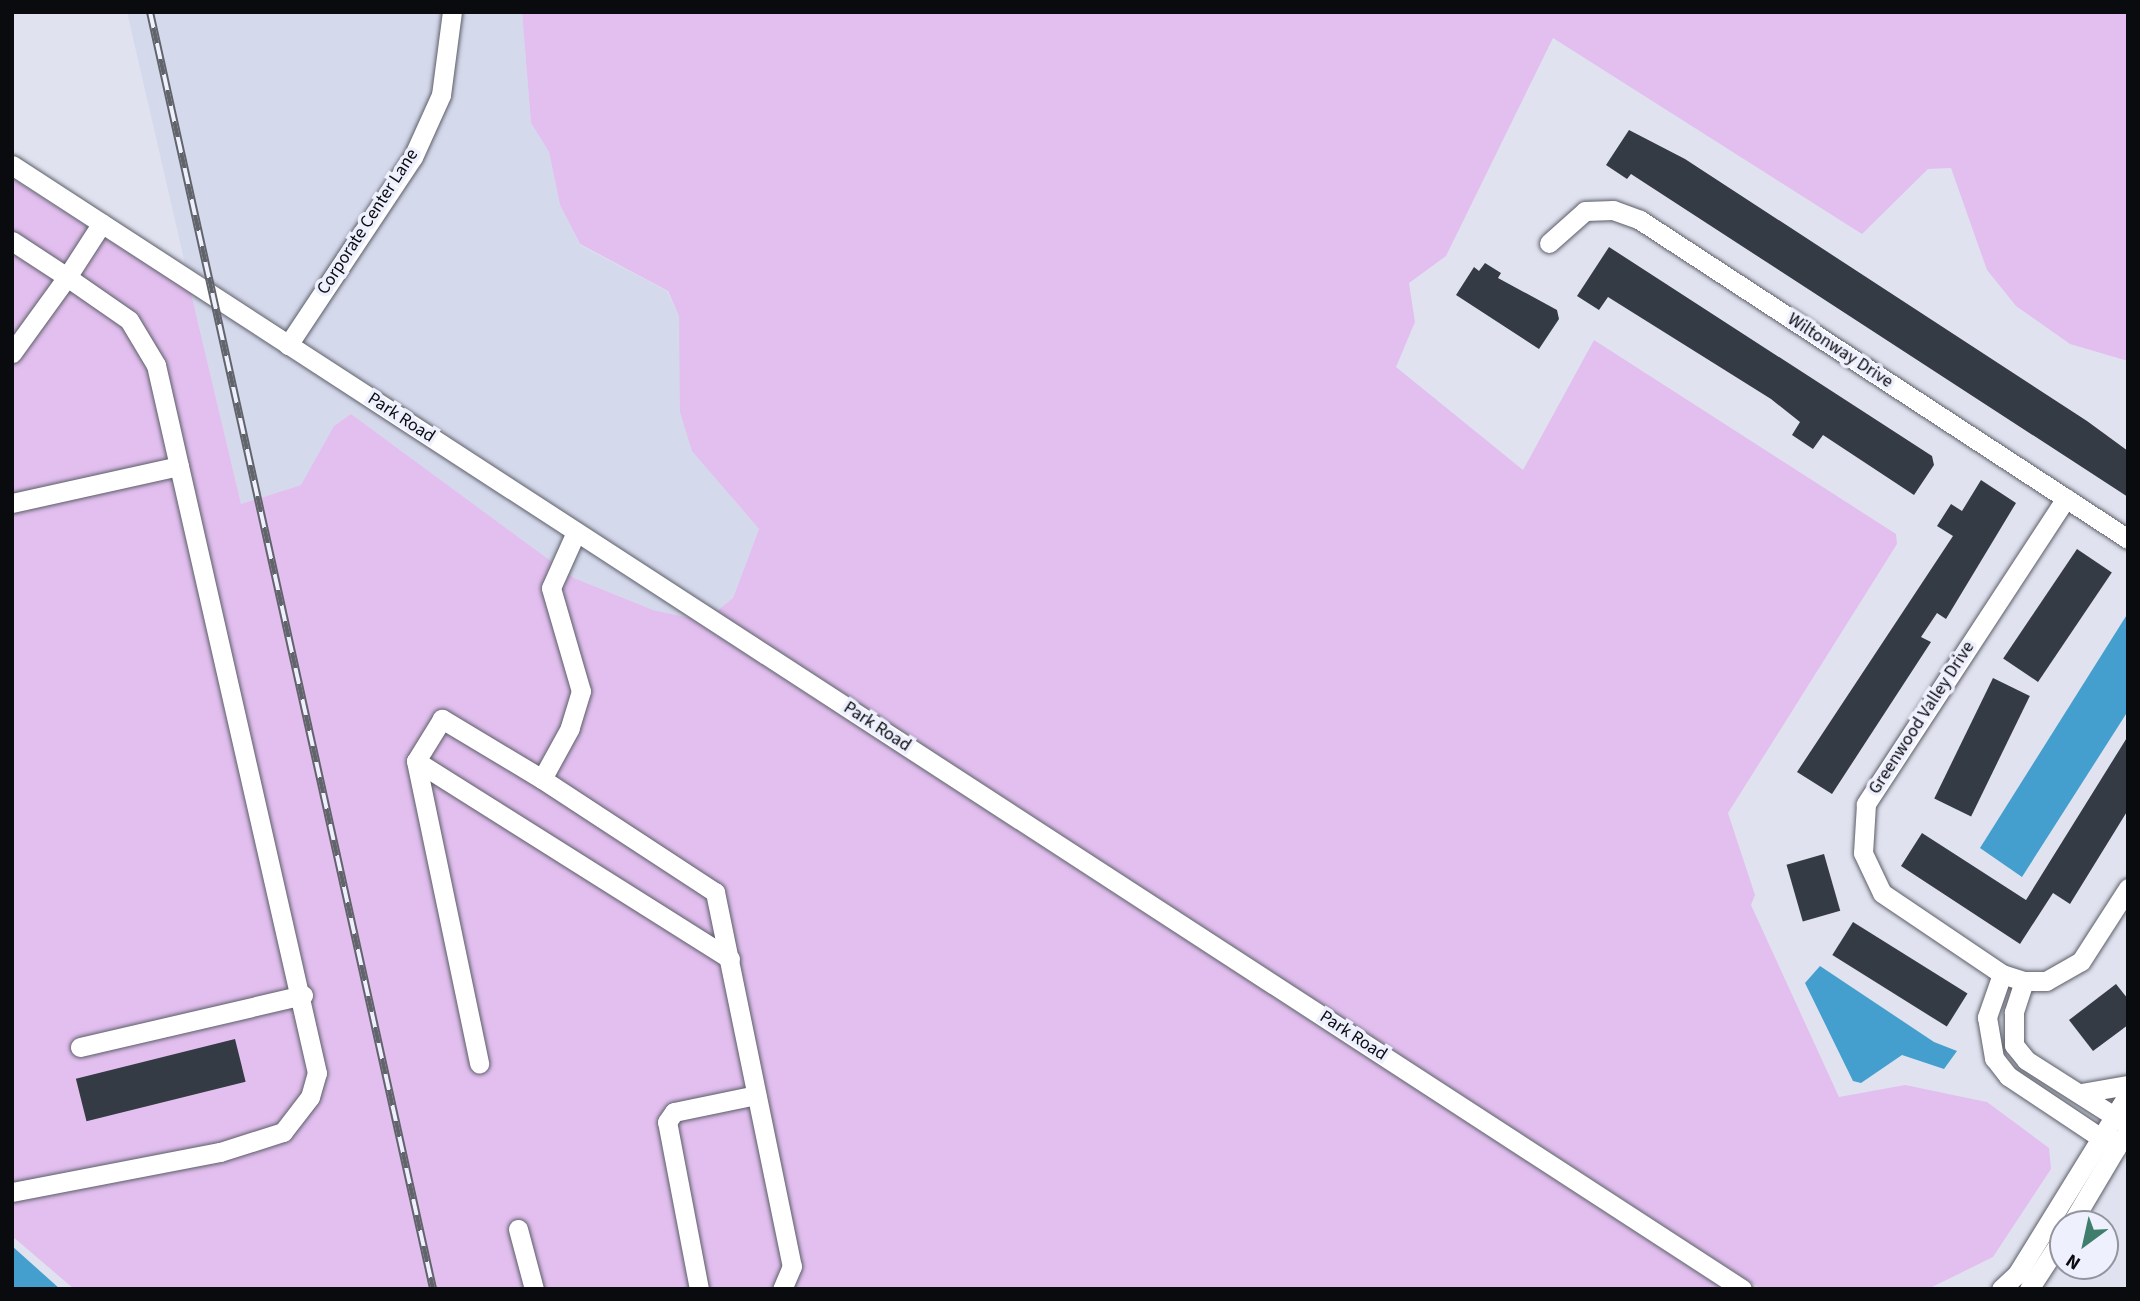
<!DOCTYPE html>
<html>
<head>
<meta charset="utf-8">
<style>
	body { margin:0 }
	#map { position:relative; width:2140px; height:1301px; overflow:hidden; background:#e0e3ef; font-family:"Source Sans 3",sans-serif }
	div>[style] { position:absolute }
	.built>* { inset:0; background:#d5d9ec }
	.green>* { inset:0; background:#e2bfef }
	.water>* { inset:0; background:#449fce }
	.building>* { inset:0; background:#353b44; transform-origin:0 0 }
	.roads { filter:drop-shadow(0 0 2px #5b5e68) drop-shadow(0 0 2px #5b5e68) }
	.minor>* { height:19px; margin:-9.5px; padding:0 9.5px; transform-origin:9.5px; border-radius:9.5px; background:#fff }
	.rail>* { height:8px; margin-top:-4px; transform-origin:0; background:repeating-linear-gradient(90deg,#eef0fd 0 16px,#62646b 0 32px); box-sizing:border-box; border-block:2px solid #62646b }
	span { translate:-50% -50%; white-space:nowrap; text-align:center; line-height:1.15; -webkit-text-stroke:7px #eef0fd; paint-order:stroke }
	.street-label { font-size:18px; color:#0a0b0f }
	.frame { position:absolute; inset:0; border:14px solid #0a0b0f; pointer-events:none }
	.north { position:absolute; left:2049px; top:1210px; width:70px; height:70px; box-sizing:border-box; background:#eef0fd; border:2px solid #93949e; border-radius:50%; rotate:213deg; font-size:19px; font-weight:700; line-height:28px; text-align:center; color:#0a0b0f }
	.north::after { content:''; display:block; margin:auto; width:24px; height:32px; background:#3f7e6c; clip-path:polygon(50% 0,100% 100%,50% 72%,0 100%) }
</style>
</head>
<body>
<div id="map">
	<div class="built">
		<div style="clip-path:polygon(127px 12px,522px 12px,531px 123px,549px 152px,560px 205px,580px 245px,667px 291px,679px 316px,681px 362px,733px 499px,759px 529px,733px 598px,717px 611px,185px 264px)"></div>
		<div style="clip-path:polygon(191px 293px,283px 354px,690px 618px,653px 610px,574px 578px,351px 414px,301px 485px,241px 504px)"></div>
	</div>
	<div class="green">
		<div style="clip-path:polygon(522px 12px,2128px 12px,2128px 361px,2070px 344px,2016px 306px,1987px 270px,1951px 168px,1928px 169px,1862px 234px,1553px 38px,1446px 256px,1409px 283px,1415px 322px,1396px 367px,1523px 470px,1594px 340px,1896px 534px,1897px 544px,1728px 813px,1755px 895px,1751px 905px,1839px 1097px,1905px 1085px,1987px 1102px,2049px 1148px,2051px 1169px,1993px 1257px,1928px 1289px,1761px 1289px,717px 611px,733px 598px,759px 529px,692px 451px,680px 412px,679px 316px,668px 291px,580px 244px,560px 205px,549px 152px,531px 123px)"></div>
		<div style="clip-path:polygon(12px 178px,191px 293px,241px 504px,301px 485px,334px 426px,351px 414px,574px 578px,653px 610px,690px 618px,1723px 1289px,74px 1289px,12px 1236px)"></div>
	</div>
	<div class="water">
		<div style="clip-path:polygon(2128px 613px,2128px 711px,2022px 877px,1980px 848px)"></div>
		<div style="clip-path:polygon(1820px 966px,1934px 1042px,1957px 1051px,1944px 1069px,1902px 1055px,1861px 1083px,1853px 1081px,1805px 983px)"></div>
		<div style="clip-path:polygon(12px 1246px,60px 1289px,12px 1289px)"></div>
	</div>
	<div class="building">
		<div style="clip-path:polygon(1629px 130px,1685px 159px,2087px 421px,2128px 451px,2128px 497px,1631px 174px,1627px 179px,1606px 165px)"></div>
		<div style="clip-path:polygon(1609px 247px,1932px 456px,1934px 465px,1914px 495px,1823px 435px,1813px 449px,1792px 435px,1800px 422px,1771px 399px,1608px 297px,1599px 310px,1577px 296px)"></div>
		<div style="clip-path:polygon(1485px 263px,1501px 273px,1498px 278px,1557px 310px,1559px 319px,1539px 349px,1456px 295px,1474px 267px,1479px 271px)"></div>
		<div style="clip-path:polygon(1981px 480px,2016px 503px,1946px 619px,1937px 613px,1921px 637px,1931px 642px,1832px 794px,1797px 772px,1953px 536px,1937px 526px,1951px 504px,1962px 511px)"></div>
		<div style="left:2077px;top:549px;width:42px;height:132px;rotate:34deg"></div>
		<div style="left:1993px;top:678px;width:41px;height:134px;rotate:26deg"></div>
		<div style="clip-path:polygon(2128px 736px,2128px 810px,2070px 904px,2053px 893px,2020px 944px,1901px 866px,1922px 833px,2026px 900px)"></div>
		<div style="left:1824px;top:854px;width:59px;height:39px;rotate:74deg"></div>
		<div style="left:1853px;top:922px;width:135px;height:39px;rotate:32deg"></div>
		<div style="clip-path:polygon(2116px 984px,2128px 999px,2128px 1025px,2093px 1051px,2069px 1020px)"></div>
		<div style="left:235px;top:1039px;width:44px;height:164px;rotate:76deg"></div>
	</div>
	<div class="roads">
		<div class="minor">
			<div style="left:12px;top:165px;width:2063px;rotate:33.01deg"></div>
			<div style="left:12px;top:241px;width:66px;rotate:33.2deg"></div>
			<div style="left:67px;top:277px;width:94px;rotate:125.9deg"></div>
			<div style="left:1549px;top:243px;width:48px;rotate:-41.6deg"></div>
			<div style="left:1585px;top:211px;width:28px;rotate:-2deg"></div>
			<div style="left:1613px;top:210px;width:29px;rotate:20deg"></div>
			<div style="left:1640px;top:220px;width:583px;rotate:33.17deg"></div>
			<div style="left:288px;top:345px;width:226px;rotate:-56.4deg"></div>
			<div style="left:413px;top:157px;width:68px;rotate:-65.7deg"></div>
			<div style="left:441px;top:95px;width:84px;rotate:-82.5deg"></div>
			<div style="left:2066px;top:498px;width:366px;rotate:123.2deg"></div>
			<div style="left:1866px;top:804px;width:49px;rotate:93.5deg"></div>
			<div style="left:1863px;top:853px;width:44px;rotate:64.6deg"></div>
			<div style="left:1882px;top:893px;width:145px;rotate:34deg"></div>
			<div style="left:2002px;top:974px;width:23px;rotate:18deg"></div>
			<div style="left:2024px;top:981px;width:22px"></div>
			<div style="left:2046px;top:981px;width:40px;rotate:-29.7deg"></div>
			<div style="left:2081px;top:961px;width:87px;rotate:-57.2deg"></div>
			<div style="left:12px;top:503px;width:171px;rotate:-12.5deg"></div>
			<div style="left:576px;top:532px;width:61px;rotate:114.1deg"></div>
			<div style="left:551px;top:588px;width:107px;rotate:73.8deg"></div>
			<div style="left:581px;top:691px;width:39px;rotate:107deg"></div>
			<div style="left:570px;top:728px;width:58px;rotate:118.8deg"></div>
			<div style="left:542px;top:779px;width:207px;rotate:33.2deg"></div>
			<div style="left:715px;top:892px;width:382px;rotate:78.4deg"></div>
			<div style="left:792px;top:1266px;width:25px;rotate:113deg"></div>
			<div style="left:416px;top:761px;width:309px;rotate:78.2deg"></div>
			<div style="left:542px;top:779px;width:117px;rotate:-149deg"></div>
			<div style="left:442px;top:719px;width:49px;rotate:121.8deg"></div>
			<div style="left:416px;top:761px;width:371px;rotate:32.2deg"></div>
			<div style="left:2002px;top:974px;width:46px;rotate:109.2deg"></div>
			<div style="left:1987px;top:1017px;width:42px;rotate:80.3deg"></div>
			<div style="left:1994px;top:1058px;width:23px;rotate:52deg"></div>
			<div style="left:2008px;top:1076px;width:130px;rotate:33.7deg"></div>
			<div style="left:2024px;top:981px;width:33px;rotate:108deg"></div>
			<div style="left:2014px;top:1012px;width:33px;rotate:90deg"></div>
			<div style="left:2014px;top:1045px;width:19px;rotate:51deg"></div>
			<div style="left:2026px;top:1060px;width:121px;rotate:32.5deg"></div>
			<div style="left:80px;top:1047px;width:229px;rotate:-13.1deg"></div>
			<div style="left:2081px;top:1093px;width:48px;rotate:-9.7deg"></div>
			<div style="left:12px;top:1192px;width:212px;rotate:-10.9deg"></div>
			<div style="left:220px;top:1152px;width:66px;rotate:-17.6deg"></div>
			<div style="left:283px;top:1132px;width:44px;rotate:-52.4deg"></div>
			<div style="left:310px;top:1097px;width:25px;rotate:-74deg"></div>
			<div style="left:317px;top:1073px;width:726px;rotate:-102.81deg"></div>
			<div style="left:156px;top:365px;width:52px;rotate:-121deg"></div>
			<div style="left:129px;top:320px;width:75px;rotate:-145.3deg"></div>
			<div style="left:67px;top:277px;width:64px;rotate:-57.1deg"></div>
			<div style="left:2071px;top:1224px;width:100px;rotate:-59.3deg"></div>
			<div style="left:518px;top:1229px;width:62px;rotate:75.1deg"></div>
			<div style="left:699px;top:1289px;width:170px;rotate:-100.8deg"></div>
			<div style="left:667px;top:1122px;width:12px;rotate:-55deg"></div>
			<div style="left:674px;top:1112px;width:84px;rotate:-11.7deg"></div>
			<div style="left:2001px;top:1289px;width:22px;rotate:-43deg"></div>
			<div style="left:2017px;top:1274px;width:211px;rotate:-58.3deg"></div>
			<div style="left:2029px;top:1289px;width:62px;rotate:-56.8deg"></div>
		</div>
	</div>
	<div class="rail">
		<div style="left:150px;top:12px;width:1308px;rotate:77.5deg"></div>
	</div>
	<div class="street-label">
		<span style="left:368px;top:222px;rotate:-57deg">Corporate Center Lane</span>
		<span style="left:1840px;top:351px;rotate:33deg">Wiltonway Drive</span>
		<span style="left:401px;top:418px;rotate:33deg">Park Road</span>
		<span style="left:1922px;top:718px;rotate:-57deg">Greenwood Valley Drive</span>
		<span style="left:877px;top:727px;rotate:33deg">Park Road</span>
		<span style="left:1353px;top:1036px;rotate:33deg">Park Road</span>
	</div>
	<div class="frame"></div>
	<div class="north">N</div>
</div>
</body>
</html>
